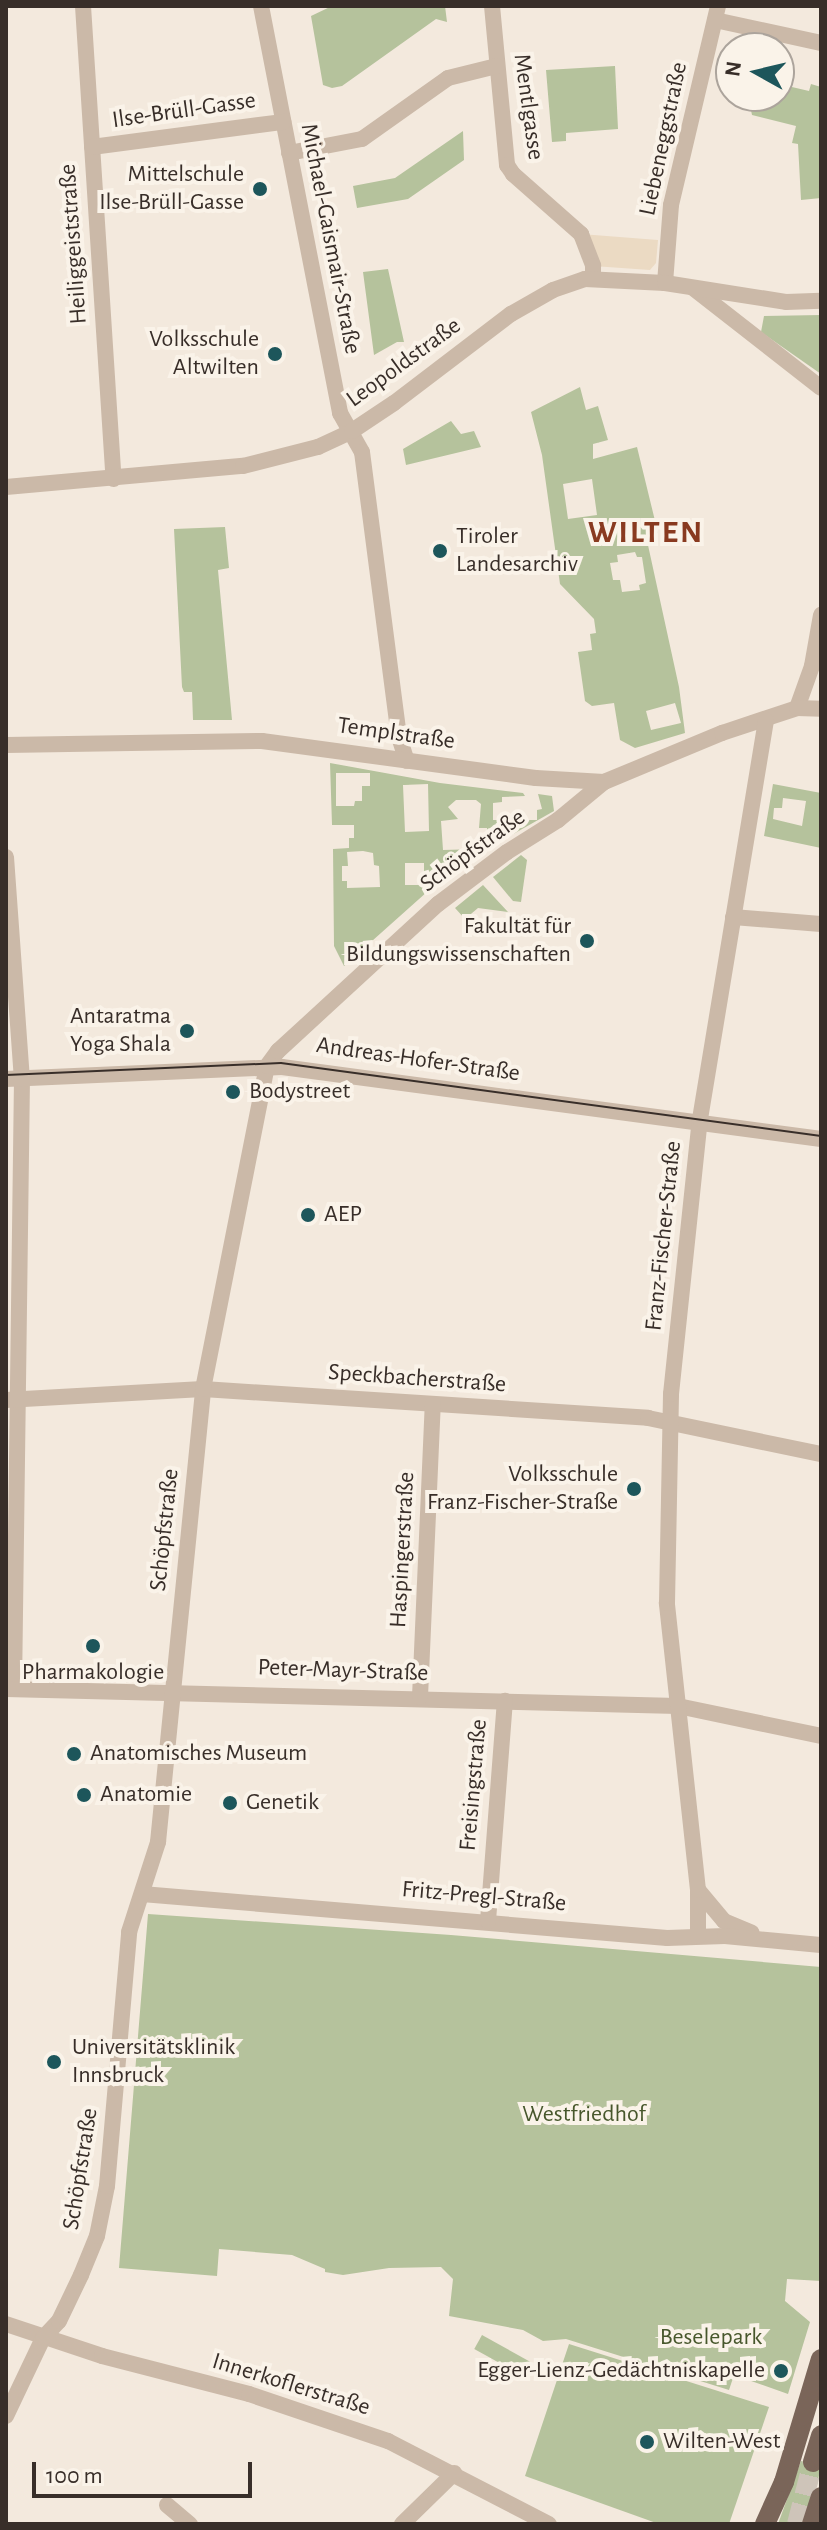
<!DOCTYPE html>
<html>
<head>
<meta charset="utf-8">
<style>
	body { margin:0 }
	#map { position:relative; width:827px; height:2530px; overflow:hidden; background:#f3e9dd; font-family:"Alegreya Sans",sans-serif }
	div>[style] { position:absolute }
	.green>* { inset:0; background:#b5c29c; transform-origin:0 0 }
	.plaza>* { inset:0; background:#ebdac3 }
	.major-tunnel>* { height:20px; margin-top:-10px; transform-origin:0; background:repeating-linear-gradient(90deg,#cec4b9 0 20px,transparent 0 30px) }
	.minor>* { height:16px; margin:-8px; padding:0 8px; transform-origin:8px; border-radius:8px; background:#cbb9a8 }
	.major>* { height:20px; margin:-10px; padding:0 10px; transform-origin:10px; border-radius:10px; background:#7a6559 }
	.tram>* { height:2px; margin:-1px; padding:0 1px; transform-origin:1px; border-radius:1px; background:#382e29 }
	.dots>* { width:22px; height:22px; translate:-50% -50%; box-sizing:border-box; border:4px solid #faf3e9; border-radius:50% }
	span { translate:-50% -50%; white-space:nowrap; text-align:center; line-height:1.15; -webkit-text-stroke:8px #faf3e9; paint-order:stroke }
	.street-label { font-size:24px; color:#382e29 }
	.poi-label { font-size:24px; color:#382e29 }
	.right { translate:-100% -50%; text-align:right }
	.left { translate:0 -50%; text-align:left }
	.park-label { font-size:24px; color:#47572c }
	.district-label { font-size:32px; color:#893a20; font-weight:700; letter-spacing:2px }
	.frame { position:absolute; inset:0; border:8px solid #382e29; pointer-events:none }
	.north { position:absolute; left:715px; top:32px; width:80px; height:80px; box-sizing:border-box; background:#faf3e9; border:2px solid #aca49c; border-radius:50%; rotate:278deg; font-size:22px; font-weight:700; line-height:32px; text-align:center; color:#382e29 }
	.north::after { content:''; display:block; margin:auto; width:28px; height:36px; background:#1d565b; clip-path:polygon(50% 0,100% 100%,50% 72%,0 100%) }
	.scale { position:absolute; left:32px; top:2462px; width:220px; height:36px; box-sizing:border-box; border:4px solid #382e29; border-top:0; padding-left:10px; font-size:24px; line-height:28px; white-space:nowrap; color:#382e29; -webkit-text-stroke:6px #faf3e9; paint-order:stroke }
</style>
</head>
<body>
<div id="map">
	<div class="green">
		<div style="clip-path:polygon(332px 6px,445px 6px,447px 22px,436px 19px,342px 86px,332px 88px,323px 85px,311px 16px)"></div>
		<div style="clip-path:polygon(615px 66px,618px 129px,566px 133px,566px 141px,552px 142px,546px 70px)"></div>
		<div style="clip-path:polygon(779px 84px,809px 91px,811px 84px,821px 87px,821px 198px,801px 200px,798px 144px,792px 143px,796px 126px,752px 115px,748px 96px,779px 96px)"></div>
		<div style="clip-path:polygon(463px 131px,464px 160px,408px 199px,357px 208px,353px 186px,395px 178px)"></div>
		<div style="clip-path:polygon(388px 269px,404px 342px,397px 342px,374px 355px,363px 272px)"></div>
		<div style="clip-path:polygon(821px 315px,821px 374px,761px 332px,764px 316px)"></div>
		<div style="clip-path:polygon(evenodd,580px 387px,586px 410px,598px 406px,608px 440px,593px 444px,593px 459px,637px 447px,658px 533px,646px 536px,679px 687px,685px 733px,635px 748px,620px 740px,614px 703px,592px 706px,585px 701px,578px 652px,592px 650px,590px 634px,596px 633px,594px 619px,560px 584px,542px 455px,531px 412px,580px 387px,592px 479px,597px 515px,568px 519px,563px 484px,592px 479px,580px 387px,635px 552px,637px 557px,642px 557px,646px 583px,639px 585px,640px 590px,622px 592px,620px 580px,613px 580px,610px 563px,618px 562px,617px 555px,635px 552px,580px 387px,675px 703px,681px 723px,651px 730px,646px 711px,675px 703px)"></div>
		<div style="clip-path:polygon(451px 421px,461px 434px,474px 431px,481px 447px,406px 465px,403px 449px)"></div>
		<div style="clip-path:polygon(225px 527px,229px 568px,218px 570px,232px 720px,193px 720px,192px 692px,184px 692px,182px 687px,174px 529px)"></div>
		<div style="clip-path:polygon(evenodd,330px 763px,440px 783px,523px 793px,525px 796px,502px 797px,502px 802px,493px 803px,493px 820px,537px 820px,537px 810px,542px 809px,538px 794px,552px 796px,554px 811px,473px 857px,437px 883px,344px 966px,334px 946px,333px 849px,349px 848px,349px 838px,354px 838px,354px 825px,332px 825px,330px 763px,336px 773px,370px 773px,370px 786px,362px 786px,362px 801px,355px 801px,354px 806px,336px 806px,336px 773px,330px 763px,428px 784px,429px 831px,405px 832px,403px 785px,428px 784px,330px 763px,456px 800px,476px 800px,481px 804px,479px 828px,487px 828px,488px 842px,480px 842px,480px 849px,443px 850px,441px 821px,458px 819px,448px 807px,456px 800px,330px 763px,363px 851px,373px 853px,374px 865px,379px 866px,380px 887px,347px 888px,347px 881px,342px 881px,342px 866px,348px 866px,347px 852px,363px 851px,330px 763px,405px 863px,424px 863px,424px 885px,405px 885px,405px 863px)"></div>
		<div style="clip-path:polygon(evenodd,773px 784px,821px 793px,821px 848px,764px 836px,773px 784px,783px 798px,806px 801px,802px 826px,773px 819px,774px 808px,782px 808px,783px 798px)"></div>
		<div style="clip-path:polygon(521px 855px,527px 860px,521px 902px,513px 901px,493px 877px)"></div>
		<div style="clip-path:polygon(483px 885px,508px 912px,478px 908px,465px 919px,455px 908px)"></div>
		<div style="clip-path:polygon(148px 1914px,451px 1935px,821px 1967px,821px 2281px,787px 2279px,785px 2301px,810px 2322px,788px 2394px,734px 2375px,729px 2390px,566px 2339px,543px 2341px,523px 2330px,449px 2316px,453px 2279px,441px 2267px,389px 2268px,343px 2275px,325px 2272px,325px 2269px,292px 2255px,219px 2249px,217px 2276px,119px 2268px)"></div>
		<div style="left:482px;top:2335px;width:55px;height:16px;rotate:29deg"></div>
		<div style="clip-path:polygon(569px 2344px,769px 2407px,729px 2524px,659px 2524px,525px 2476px)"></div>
		<div style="clip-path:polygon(801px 2461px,821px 2466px,817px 2485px,802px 2524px,778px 2524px)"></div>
	</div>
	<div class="plaza">
		<div style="clip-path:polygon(581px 234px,658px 240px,656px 263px,650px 270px,593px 266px)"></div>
	</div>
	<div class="major-tunnel">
		<div style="left:797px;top:2524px;width:64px;rotate:-75.5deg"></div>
	</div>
	<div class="minor">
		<div style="left:83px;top:6px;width:474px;rotate:86.3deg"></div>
		<div style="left:261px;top:6px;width:415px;rotate:79deg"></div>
		<div style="left:340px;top:413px;width:45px;rotate:60.6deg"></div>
		<div style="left:362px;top:452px;width:287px;rotate:82.6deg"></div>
		<div style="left:399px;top:737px;width:25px;rotate:72deg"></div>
		<div style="left:492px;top:6px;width:160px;rotate:84.6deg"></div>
		<div style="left:507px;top:165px;width:11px;rotate:56deg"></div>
		<div style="left:513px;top:174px;width:91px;rotate:41.4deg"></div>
		<div style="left:581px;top:234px;width:34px;rotate:69deg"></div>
		<div style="left:593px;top:266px;width:12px;rotate:90deg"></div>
		<div style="left:715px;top:20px;width:108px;rotate:12.2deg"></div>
		<div style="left:92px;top:147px;width:193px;rotate:-7.5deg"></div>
		<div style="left:289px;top:153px;width:74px;rotate:-10.9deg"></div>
		<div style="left:362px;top:139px;width:105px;rotate:-35.3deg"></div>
		<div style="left:448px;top:78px;width:50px;rotate:-13.8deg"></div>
		<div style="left:665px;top:283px;width:78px;rotate:-85.6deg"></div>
		<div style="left:671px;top:205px;width:204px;rotate:-76.7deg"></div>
		<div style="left:693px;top:288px;width:162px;rotate:38deg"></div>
		<div style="left:6px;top:487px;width:238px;rotate:-5.1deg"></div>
		<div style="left:243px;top:466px;width:77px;rotate:-14.2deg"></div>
		<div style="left:318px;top:447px;width:38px;rotate:-25deg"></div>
		<div style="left:352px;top:431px;width:50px;rotate:-33.7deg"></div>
		<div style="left:394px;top:403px;width:147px;rotate:-37.3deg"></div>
		<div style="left:511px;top:314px;width:48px;rotate:-29.7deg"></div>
		<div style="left:553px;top:290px;width:34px;rotate:-19deg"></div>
		<div style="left:585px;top:279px;width:80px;rotate:2.9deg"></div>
		<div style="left:665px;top:283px;width:122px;rotate:8.9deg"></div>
		<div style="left:786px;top:302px;width:35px;rotate:-2deg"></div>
		<div style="left:797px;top:708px;width:45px;rotate:-70.3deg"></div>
		<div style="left:812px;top:666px;width:52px;rotate:-80deg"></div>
		<div style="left:6px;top:745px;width:256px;rotate:-0.9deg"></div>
		<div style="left:262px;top:741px;width:276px;rotate:7.7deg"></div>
		<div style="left:536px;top:778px;width:68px;rotate:3.4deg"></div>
		<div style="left:604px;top:782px;width:128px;rotate:-22.6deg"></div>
		<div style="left:722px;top:733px;width:79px;rotate:-18.4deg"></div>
		<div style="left:797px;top:708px;width:24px;rotate:2deg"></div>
		<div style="left:6px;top:857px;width:222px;rotate:85.9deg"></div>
		<div style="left:22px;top:1078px;width:611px;rotate:90.75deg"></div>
		<div style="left:733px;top:917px;width:88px;rotate:4.5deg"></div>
		<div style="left:6px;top:1079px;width:276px;rotate:-2.5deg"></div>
		<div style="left:282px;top:1067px;width:544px;rotate:7.61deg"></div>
		<div style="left:6px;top:1400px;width:197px;rotate:-3.2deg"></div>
		<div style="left:203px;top:1389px;width:446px;rotate:3.7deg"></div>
		<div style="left:648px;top:1418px;width:177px;rotate:11.8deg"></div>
		<div style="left:6px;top:1689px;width:672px;rotate:1.45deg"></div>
		<div style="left:678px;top:1706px;width:146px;rotate:11.8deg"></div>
		<div style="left:420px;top:1697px;width:293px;rotate:-87.5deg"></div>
		<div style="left:698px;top:1890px;width:40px;rotate:50deg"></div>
		<div style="left:724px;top:1921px;width:30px;rotate:23deg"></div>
		<div style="left:142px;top:1894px;width:527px;rotate:4.79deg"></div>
		<div style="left:667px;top:1938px;width:58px;rotate:-2deg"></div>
		<div style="left:725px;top:1936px;width:96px;rotate:5.4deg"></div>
		<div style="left:488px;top:1921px;width:221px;rotate:-85.6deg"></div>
		<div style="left:698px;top:1936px;width:46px;rotate:-90deg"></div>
		<div style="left:698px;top:1890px;width:289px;rotate:-96.2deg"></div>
		<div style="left:667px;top:1603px;width:209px;rotate:-88.9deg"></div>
		<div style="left:671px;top:1394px;width:277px;rotate:-84deg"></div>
		<div style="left:700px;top:1119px;width:404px;rotate:-80.6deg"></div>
		<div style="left:6px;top:2324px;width:101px;rotate:18.4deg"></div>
		<div style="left:102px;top:2356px;width:152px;rotate:14.5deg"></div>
		<div style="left:249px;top:2394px;width:147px;rotate:18.7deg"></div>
		<div style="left:388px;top:2441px;width:181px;rotate:27.3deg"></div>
		<div style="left:6px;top:2416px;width:86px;rotate:-64.6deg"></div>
		<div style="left:43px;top:2338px;width:23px;rotate:-47deg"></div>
		<div style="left:59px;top:2321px;width:51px;rotate:-64.4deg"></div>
		<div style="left:81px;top:2275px;width:42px;rotate:-67.7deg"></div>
		<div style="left:97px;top:2236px;width:51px;rotate:-78.7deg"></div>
		<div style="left:107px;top:2186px;width:255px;rotate:-85deg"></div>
		<div style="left:129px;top:1932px;width:95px;rotate:-72.1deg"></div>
		<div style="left:158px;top:1842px;width:455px;rotate:-84.3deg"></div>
		<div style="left:203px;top:1389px;width:329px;rotate:-78.8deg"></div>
		<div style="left:267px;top:1066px;width:19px;rotate:-54deg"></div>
		<div style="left:278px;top:1051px;width:217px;rotate:-42.6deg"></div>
		<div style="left:438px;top:904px;width:86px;rotate:-37deg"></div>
		<div style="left:507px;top:852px;width:60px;rotate:-32.1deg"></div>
		<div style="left:558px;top:820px;width:60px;rotate:-39.6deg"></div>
		<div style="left:167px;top:2505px;width:30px;rotate:40deg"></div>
		<div style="left:402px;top:2524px;width:73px;rotate:-44.4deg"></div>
	</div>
	<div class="major">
		<div style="left:813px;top:2462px;width:28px;rotate:-73deg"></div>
		<div style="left:765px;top:2524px;width:46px;rotate:-65.7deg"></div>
		<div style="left:784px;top:2482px;width:128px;rotate:-73.3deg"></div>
		<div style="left:812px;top:2524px;width:28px;rotate:-72deg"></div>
	</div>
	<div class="tram">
		<div style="left:6px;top:1075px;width:275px;rotate:-2.5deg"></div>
		<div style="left:281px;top:1063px;width:545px;rotate:7.7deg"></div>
	</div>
	<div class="dots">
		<div style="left:260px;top:189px;background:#1d565b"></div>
		<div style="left:275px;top:354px;background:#1d565b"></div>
		<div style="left:440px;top:551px;background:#1d565b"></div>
		<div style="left:587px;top:941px;background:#1d565b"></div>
		<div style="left:187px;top:1031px;background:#1d565b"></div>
		<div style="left:233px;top:1092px;background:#1d565b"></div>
		<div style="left:308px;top:1215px;background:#1d565b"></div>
		<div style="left:634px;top:1489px;background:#1d565b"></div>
		<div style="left:93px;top:1646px;background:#1d565b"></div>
		<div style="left:74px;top:1754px;background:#1d565b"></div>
		<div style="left:84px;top:1795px;background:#1d565b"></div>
		<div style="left:230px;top:1803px;background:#1d565b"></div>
		<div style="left:54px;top:2062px;background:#1d565b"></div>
		<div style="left:781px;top:2371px;background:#1d565b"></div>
		<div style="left:647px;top:2442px;background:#1d565b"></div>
	</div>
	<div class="street-label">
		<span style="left:528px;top:107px;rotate:82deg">Mentlgasse</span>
		<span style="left:184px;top:111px;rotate:-8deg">Ilse-Brüll-Gasse</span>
		<span style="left:664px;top:139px;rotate:-78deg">Liebeneggstraße</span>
		<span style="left:330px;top:239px;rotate:79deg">Michael-Gaismair-Straße</span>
		<span style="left:74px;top:244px;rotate:-94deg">Heiliggeiststraße</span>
		<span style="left:404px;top:363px;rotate:-36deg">Leopoldstraße</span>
		<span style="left:396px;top:734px;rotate:8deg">Templstraße</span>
		<span style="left:473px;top:851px;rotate:-36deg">Schöpfstraße</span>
		<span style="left:418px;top:1060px;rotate:8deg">Andreas-Hofer-Straße</span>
		<span style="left:664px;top:1236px;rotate:-84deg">Franz-Fischer-Straße</span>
		<span style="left:417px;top:1379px;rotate:4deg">Speckbacherstraße</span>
		<span style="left:165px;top:1530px;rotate:-84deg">Schöpfstraße</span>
		<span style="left:403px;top:1550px;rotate:-87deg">Haspingerstraße</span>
		<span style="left:343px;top:1671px;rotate:2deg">Peter-Mayr-Straße</span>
		<span style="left:474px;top:1785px;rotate:-85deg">Freisingstraße</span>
		<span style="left:484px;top:1897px;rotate:5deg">Fritz-Pregl-Straße</span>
		<span style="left:81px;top:2169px;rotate:-81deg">Schöpfstraße</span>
		<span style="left:291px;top:2385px;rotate:17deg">Innerkoflerstraße</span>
	</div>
	<div class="poi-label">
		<span class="right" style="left:244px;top:189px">Mittelschule<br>Ilse-Brüll-Gasse</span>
		<span class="right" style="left:259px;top:354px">Volksschule<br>Altwilten</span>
		<span class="left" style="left:456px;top:551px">Tiroler<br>Landesarchiv</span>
		<span class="right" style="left:571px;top:941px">Fakultät für<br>Bildungswissenschaften</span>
		<span class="right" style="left:171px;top:1031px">Antaratma<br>Yoga Shala</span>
		<span class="left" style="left:249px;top:1092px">Bodystreet</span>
		<span class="left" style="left:324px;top:1215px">AEP</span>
		<span class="right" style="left:618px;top:1489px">Volksschule<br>Franz-Fischer-Straße</span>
		<span style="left:93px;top:1673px">Pharmakologie</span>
		<span class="left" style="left:90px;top:1754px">Anatomisches Museum</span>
		<span class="left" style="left:100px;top:1795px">Anatomie</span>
		<span class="left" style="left:246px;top:1803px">Genetik</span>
		<span class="left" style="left:72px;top:2062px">Universitätsklinik<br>Innsbruck</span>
		<span class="right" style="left:765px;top:2371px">Egger-Lienz-Gedächtniskapelle</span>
		<span class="left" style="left:663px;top:2442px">Wilten-West</span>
	</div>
	<div class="park-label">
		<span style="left:584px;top:2115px">Westfriedhof</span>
		<span style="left:711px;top:2338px">Beselepark</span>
	</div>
	<div class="district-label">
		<span style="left:646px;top:532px">WILTEN</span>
	</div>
	<div class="frame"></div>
	<div class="north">N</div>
	<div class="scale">100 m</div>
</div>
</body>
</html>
